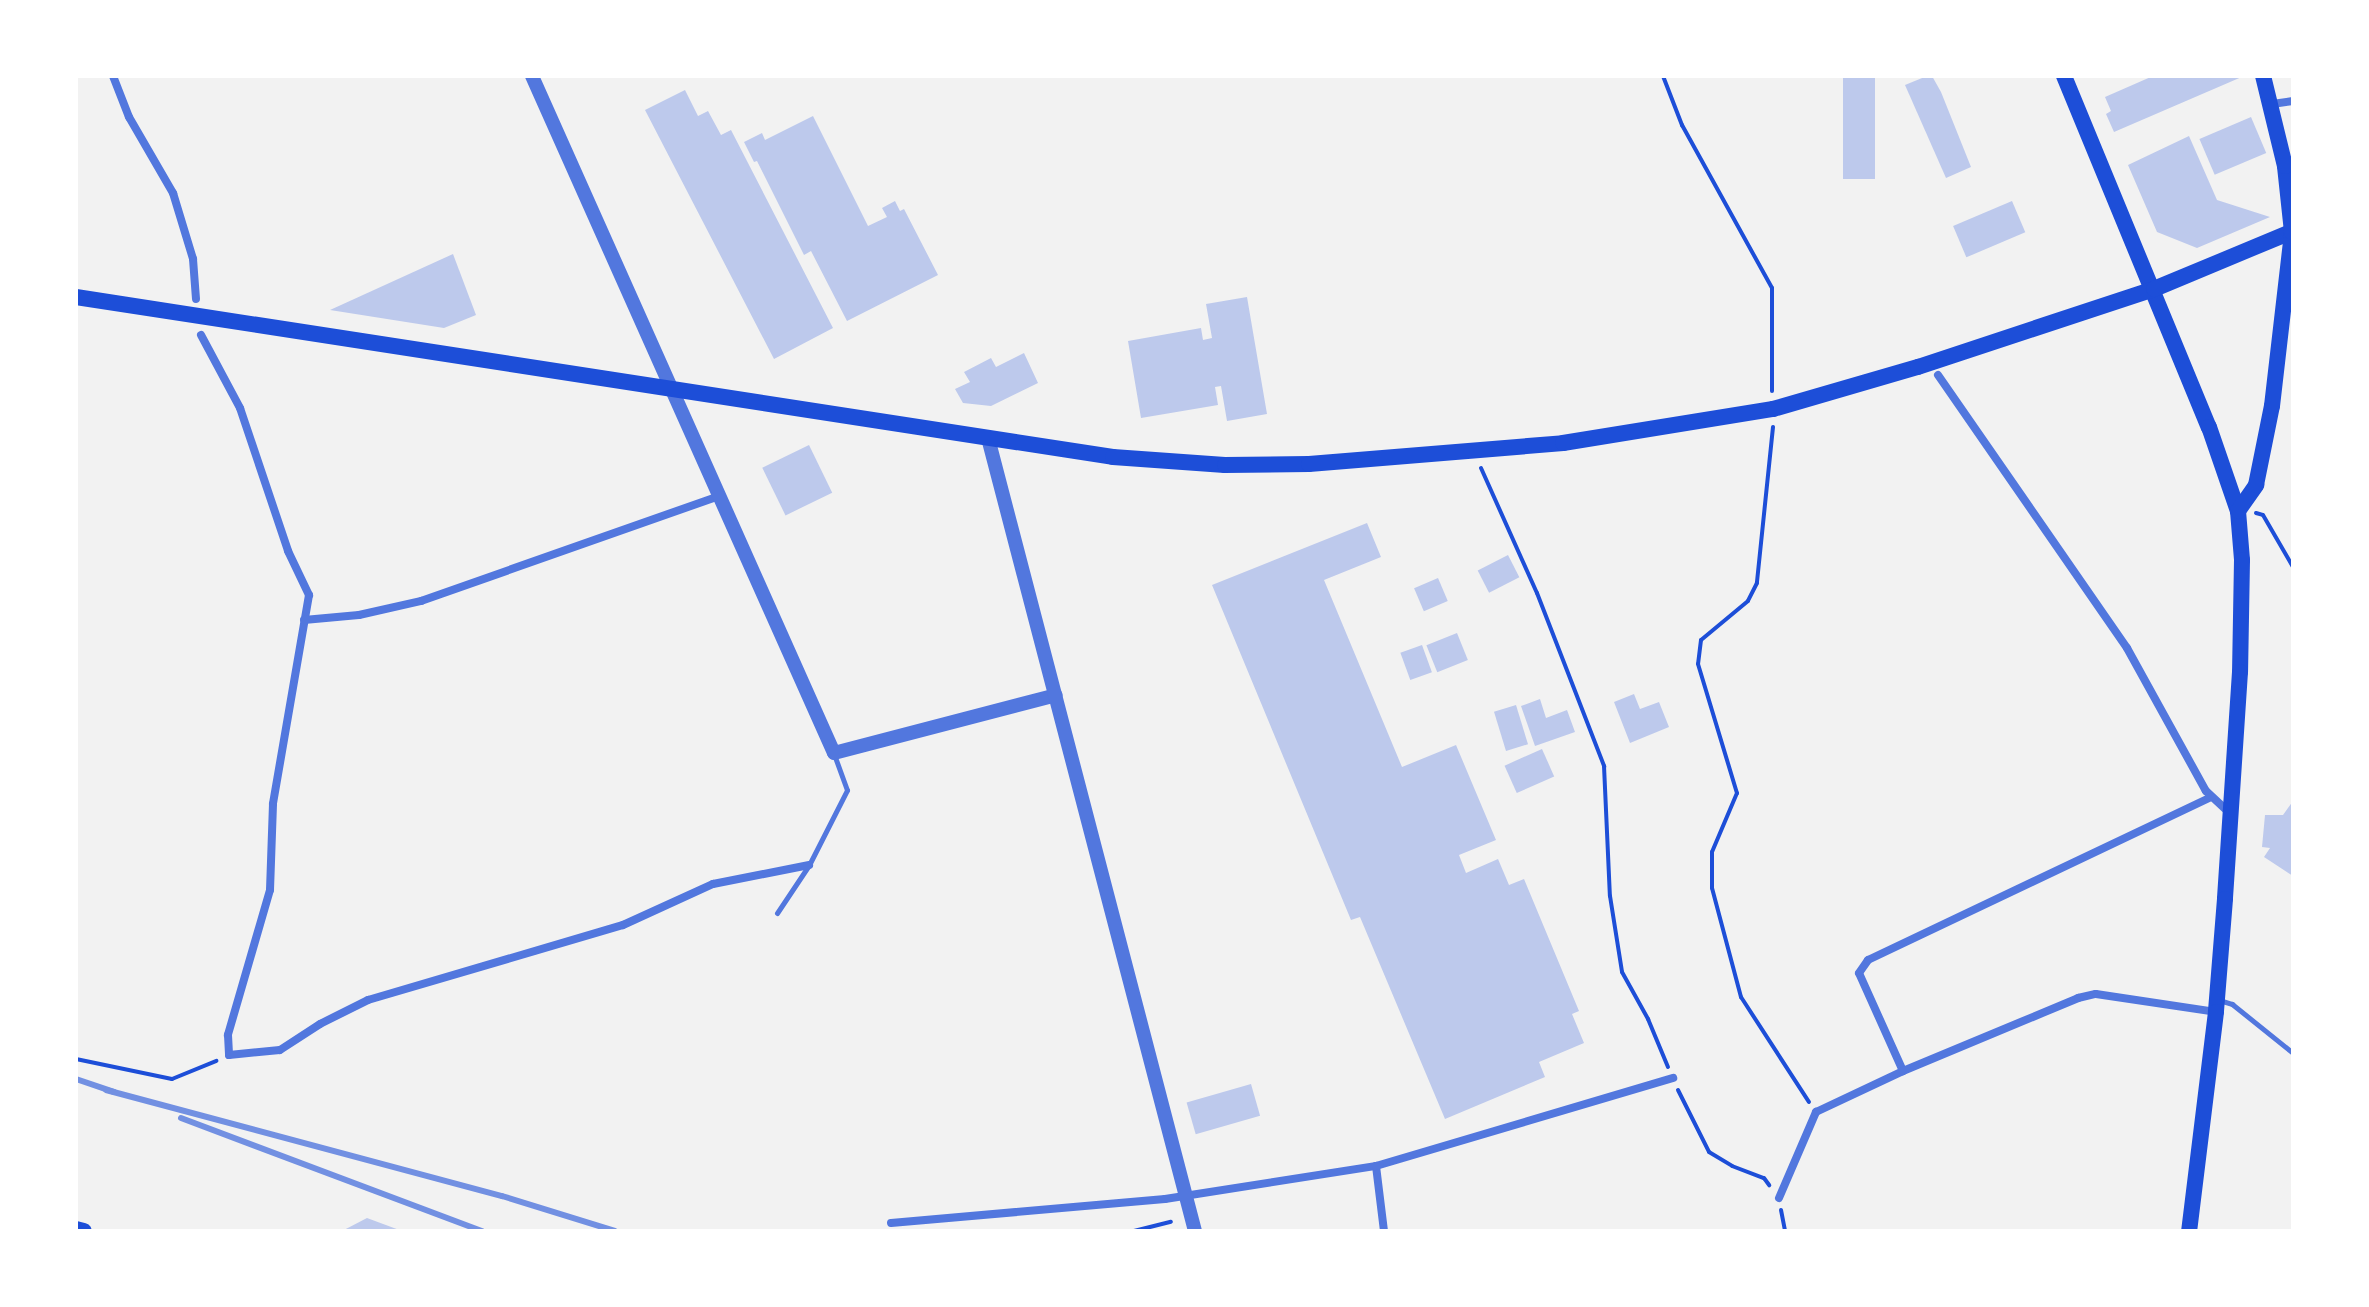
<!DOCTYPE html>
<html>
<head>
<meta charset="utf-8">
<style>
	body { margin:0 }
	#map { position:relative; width:2369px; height:1307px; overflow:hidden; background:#f2f2f2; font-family:Montserrat,sans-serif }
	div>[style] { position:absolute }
	.building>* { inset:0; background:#bdc9ec; transform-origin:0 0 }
	.path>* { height:4px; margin:-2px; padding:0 2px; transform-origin:2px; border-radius:2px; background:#1d4ed8 }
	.service>* { height:5px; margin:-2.5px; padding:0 2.5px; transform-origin:2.5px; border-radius:2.5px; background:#5277de }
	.minor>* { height:8px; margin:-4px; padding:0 4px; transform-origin:4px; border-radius:4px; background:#5277de }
	.tertiary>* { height:14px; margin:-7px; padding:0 7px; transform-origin:7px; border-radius:7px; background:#5277de }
	.secondary>* { height:16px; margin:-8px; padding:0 8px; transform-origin:8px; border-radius:8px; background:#1d4ed8 }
	.primary>* { height:16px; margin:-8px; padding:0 8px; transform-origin:8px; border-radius:8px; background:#1d4ed8 }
	.rail>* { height:6px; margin:-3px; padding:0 3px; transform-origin:3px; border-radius:3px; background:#7290e2 }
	span { translate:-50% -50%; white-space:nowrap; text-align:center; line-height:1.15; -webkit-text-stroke:6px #fff; paint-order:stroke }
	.frame { position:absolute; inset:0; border:78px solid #fff; pointer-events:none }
</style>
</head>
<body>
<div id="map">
	<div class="building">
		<div style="left:1843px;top:76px;width:32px;height:103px"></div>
		<div style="clip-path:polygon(1927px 76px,1932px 76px,1941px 92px,1971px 167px,1946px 178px,1905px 85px)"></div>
		<div style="clip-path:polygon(2153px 76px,2244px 76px,2114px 132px,2106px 114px,2111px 111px,2105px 97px)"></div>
		<div style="clip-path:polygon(685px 90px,698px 116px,708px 111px,721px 135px,731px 130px,833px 328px,774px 359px,645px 110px)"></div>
		<div style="clip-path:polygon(813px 116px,868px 226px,887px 217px,882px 208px,895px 201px,900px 211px,904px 209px,938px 275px,847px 321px,811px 251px,804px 255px,757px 161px,754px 162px,744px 142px,762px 133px,765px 140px)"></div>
		<div style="left:2251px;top:117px;width:39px;height:56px;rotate:67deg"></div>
		<div style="clip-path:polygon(2189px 136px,2217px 200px,2270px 217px,2197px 248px,2157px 232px,2128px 165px)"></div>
		<div style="left:2012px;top:201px;width:34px;height:64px;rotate:67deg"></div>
		<div style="clip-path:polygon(453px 254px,476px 315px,444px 328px,330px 310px)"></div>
		<div style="clip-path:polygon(1247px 297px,1267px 414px,1227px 421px,1221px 386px,1215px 387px,1218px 405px,1141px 418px,1128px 341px,1201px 328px,1203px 340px,1212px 338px,1206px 304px)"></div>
		<div style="clip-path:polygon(1024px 353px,1038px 383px,991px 406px,963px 403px,955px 389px,970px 382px,964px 372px,991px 358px,996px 367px)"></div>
		<div style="left:809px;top:445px;width:53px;height:52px;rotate:64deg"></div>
		<div style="clip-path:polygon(1367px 523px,1381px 557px,1324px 580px,1402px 767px,1456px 745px,1496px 840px,1459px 855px,1466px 873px,1498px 859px,1509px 885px,1524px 879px,1579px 1011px,1572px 1014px,1584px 1043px,1539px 1062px,1545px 1077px,1445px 1119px,1360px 917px,1351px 920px,1212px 585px)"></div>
		<div style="left:1508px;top:555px;width:25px;height:34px;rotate:63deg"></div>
		<div style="left:1438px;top:578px;width:25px;height:26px;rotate:67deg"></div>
		<div style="left:1457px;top:633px;width:29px;height:33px;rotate:68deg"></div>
		<div style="left:1422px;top:645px;width:29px;height:23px;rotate:70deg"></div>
		<div style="clip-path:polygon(1634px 694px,1640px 709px,1659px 702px,1669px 727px,1630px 743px,1614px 702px)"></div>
		<div style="clip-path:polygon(1540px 699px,1546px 718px,1567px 710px,1575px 732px,1535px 746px,1521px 706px)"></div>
		<div style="left:1516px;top:705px;width:41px;height:23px;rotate:73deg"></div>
		<div style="left:1542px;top:749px;width:30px;height:41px;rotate:66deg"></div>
		<div style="clip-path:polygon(2293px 801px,2293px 876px,2264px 857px,2270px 848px,2262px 847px,2265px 815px,2283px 815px)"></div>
		<div style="left:1251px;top:1084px;width:33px;height:67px;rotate:74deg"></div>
		<div style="clip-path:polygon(367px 1218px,402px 1231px,342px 1231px)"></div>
	</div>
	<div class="path">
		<div style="left:1663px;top:76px;width:53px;rotate:68.8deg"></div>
		<div style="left:1682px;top:125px;width:186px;rotate:61.1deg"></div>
		<div style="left:1772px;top:288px;width:103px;rotate:90deg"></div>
		<div style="left:1773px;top:427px;width:157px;rotate:95.9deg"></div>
		<div style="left:1757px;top:583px;width:20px;rotate:117deg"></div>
		<div style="left:1748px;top:601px;width:61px;rotate:140.3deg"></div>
		<div style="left:1701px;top:640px;width:24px;rotate:97deg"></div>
		<div style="left:1698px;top:664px;width:135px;rotate:73.2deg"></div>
		<div style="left:1737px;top:793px;width:64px;rotate:113deg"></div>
		<div style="left:1712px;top:852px;width:36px;rotate:90deg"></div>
		<div style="left:1712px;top:888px;width:113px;rotate:75.1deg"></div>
		<div style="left:1741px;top:997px;width:125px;rotate:57.1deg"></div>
		<div style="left:1481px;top:468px;width:137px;rotate:65.9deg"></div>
		<div style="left:1537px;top:593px;width:186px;rotate:68.8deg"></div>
		<div style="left:1604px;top:766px;width:130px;rotate:87.4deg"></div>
		<div style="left:1610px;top:896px;width:77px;rotate:81deg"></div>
		<div style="left:1622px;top:972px;width:54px;rotate:61deg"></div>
		<div style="left:1648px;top:1019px;width:52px;rotate:67.4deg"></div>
		<div style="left:2256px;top:513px;width:7px;rotate:16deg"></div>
		<div style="left:2263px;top:515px;width:60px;rotate:60deg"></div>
		<div style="left:76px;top:1059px;width:98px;rotate:11.8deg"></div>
		<div style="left:172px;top:1079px;width:48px;rotate:-22.2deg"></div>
		<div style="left:1678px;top:1090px;width:69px;rotate:63.4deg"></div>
		<div style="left:1709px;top:1152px;width:27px;rotate:31deg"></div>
		<div style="left:1732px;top:1166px;width:34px;rotate:21deg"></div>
		<div style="left:1764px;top:1178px;width:9px;rotate:54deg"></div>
		<div style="left:1781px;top:1210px;width:21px;rotate:79deg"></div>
		<div style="left:1134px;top:1231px;width:38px;rotate:-14deg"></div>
	</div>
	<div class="service">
		<div style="left:777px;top:913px;width:58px;rotate:-56.3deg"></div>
		<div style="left:809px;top:865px;width:84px;rotate:-63.1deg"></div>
		<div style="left:847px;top:790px;width:38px;rotate:-110deg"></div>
		<div style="left:2219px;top:1000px;width:14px;rotate:17deg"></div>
		<div style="left:2232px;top:1004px;width:78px;rotate:38.8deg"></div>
	</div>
	<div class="minor">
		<div style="left:113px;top:76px;width:44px;rotate:68.7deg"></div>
		<div style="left:129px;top:117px;width:88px;rotate:59.9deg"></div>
		<div style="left:173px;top:193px;width:69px;rotate:73.1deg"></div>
		<div style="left:193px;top:259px;width:40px;rotate:85.7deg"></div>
		<div style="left:2272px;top:104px;width:21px;rotate:-8deg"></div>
		<div style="left:201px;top:335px;width:83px;rotate:61.9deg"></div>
		<div style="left:240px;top:408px;width:151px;rotate:71.4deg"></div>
		<div style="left:288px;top:551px;width:49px;rotate:64.5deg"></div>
		<div style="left:309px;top:595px;width:212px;rotate:99.8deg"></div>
		<div style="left:273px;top:804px;width:86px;rotate:92deg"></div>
		<div style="left:270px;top:890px;width:151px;rotate:106.2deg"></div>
		<div style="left:228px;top:1035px;width:20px;rotate:87deg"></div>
		<div style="left:229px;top:1055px;width:51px;rotate:-5.6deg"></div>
		<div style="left:280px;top:1050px;width:48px;rotate:-33deg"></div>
		<div style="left:320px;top:1024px;width:54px;rotate:-26.6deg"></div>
		<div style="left:368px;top:1000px;width:266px;rotate:-16.4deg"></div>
		<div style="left:623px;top:925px;width:99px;rotate:-24.5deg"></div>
		<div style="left:713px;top:884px;width:98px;rotate:-11.2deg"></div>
		<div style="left:1938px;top:375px;width:332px;rotate:55.3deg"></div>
		<div style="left:2127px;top:648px;width:163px;rotate:61.1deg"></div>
		<div style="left:2206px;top:791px;width:33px;rotate:43deg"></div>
		<div style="left:304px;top:620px;width:55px;rotate:-5.2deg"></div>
		<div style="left:359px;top:615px;width:64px;rotate:-12.7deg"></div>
		<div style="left:421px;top:601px;width:314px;rotate:-19.4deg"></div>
		<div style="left:1903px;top:1071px;width:107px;rotate:-114.2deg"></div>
		<div style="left:1859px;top:973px;width:16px;rotate:-55deg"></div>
		<div style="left:1868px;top:960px;width:380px;rotate:-25.4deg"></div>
		<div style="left:1376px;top:1166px;width:65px;rotate:83deg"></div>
		<div style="left:1779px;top:1198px;width:94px;rotate:-66.7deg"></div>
		<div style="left:1816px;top:1112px;width:96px;rotate:-25.2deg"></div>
		<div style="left:1903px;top:1071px;width:190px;rotate:-22.6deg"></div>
		<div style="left:2078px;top:998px;width:18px;rotate:-13deg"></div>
		<div style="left:2096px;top:994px;width:121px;rotate:8.5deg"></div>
		<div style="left:891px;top:1223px;width:275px;rotate:-5deg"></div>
		<div style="left:1165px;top:1199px;width:214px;rotate:-8.9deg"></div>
		<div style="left:1376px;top:1166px;width:310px;rotate:-16.5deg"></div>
	</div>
	<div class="tertiary">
		<div style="left:532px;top:76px;width:741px;rotate:65.96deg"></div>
		<div style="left:834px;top:753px;width:229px;rotate:-14.6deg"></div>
		<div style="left:988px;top:438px;width:820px;rotate:75.37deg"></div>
	</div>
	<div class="secondary">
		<div style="left:2064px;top:76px;width:380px;rotate:67.6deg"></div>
		<div style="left:2209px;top:427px;width:89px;rotate:71deg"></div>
		<div style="left:2238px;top:511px;width:49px;rotate:85.3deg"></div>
		<div style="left:2242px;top:560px;width:112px;rotate:91deg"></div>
		<div style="left:2240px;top:672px;width:227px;rotate:93.8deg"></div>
		<div style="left:2225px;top:899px;width:113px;rotate:94.6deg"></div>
		<div style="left:2216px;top:1012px;width:221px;rotate:97deg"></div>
		<div style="left:76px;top:297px;width:1049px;rotate:8.77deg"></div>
		<div style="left:1113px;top:457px;width:112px;rotate:4.1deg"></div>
		<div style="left:1225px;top:465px;width:84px;rotate:-0.7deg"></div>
		<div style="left:1309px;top:464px;width:255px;rotate:-4.7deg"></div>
		<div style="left:1563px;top:443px;width:213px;rotate:-9.2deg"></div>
		<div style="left:1773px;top:409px;width:151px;rotate:-16.2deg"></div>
		<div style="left:1918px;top:367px;width:249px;rotate:-18.3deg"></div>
		<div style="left:2154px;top:289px;width:151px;rotate:-22.6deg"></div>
		<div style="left:2238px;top:511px;width:32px;rotate:-55deg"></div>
		<div style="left:2256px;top:485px;width:81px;rotate:-78.6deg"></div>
		<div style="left:2272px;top:406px;width:175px;rotate:-83.4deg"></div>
		<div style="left:2292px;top:232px;width:66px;rotate:-96.1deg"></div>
		<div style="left:2285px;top:166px;width:93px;rotate:-103.7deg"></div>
	</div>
	<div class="primary">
		<div style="left:76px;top:1229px;width:8px;rotate:14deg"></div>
	</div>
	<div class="rail">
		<div style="left:76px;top:1079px;width:40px;rotate:18.9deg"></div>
		<div style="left:106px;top:1090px;width:410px;rotate:15deg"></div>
		<div style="left:502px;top:1196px;width:118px;rotate:17.2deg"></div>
		<div style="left:181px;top:1118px;width:322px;rotate:20.6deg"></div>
	</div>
	<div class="frame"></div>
</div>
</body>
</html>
